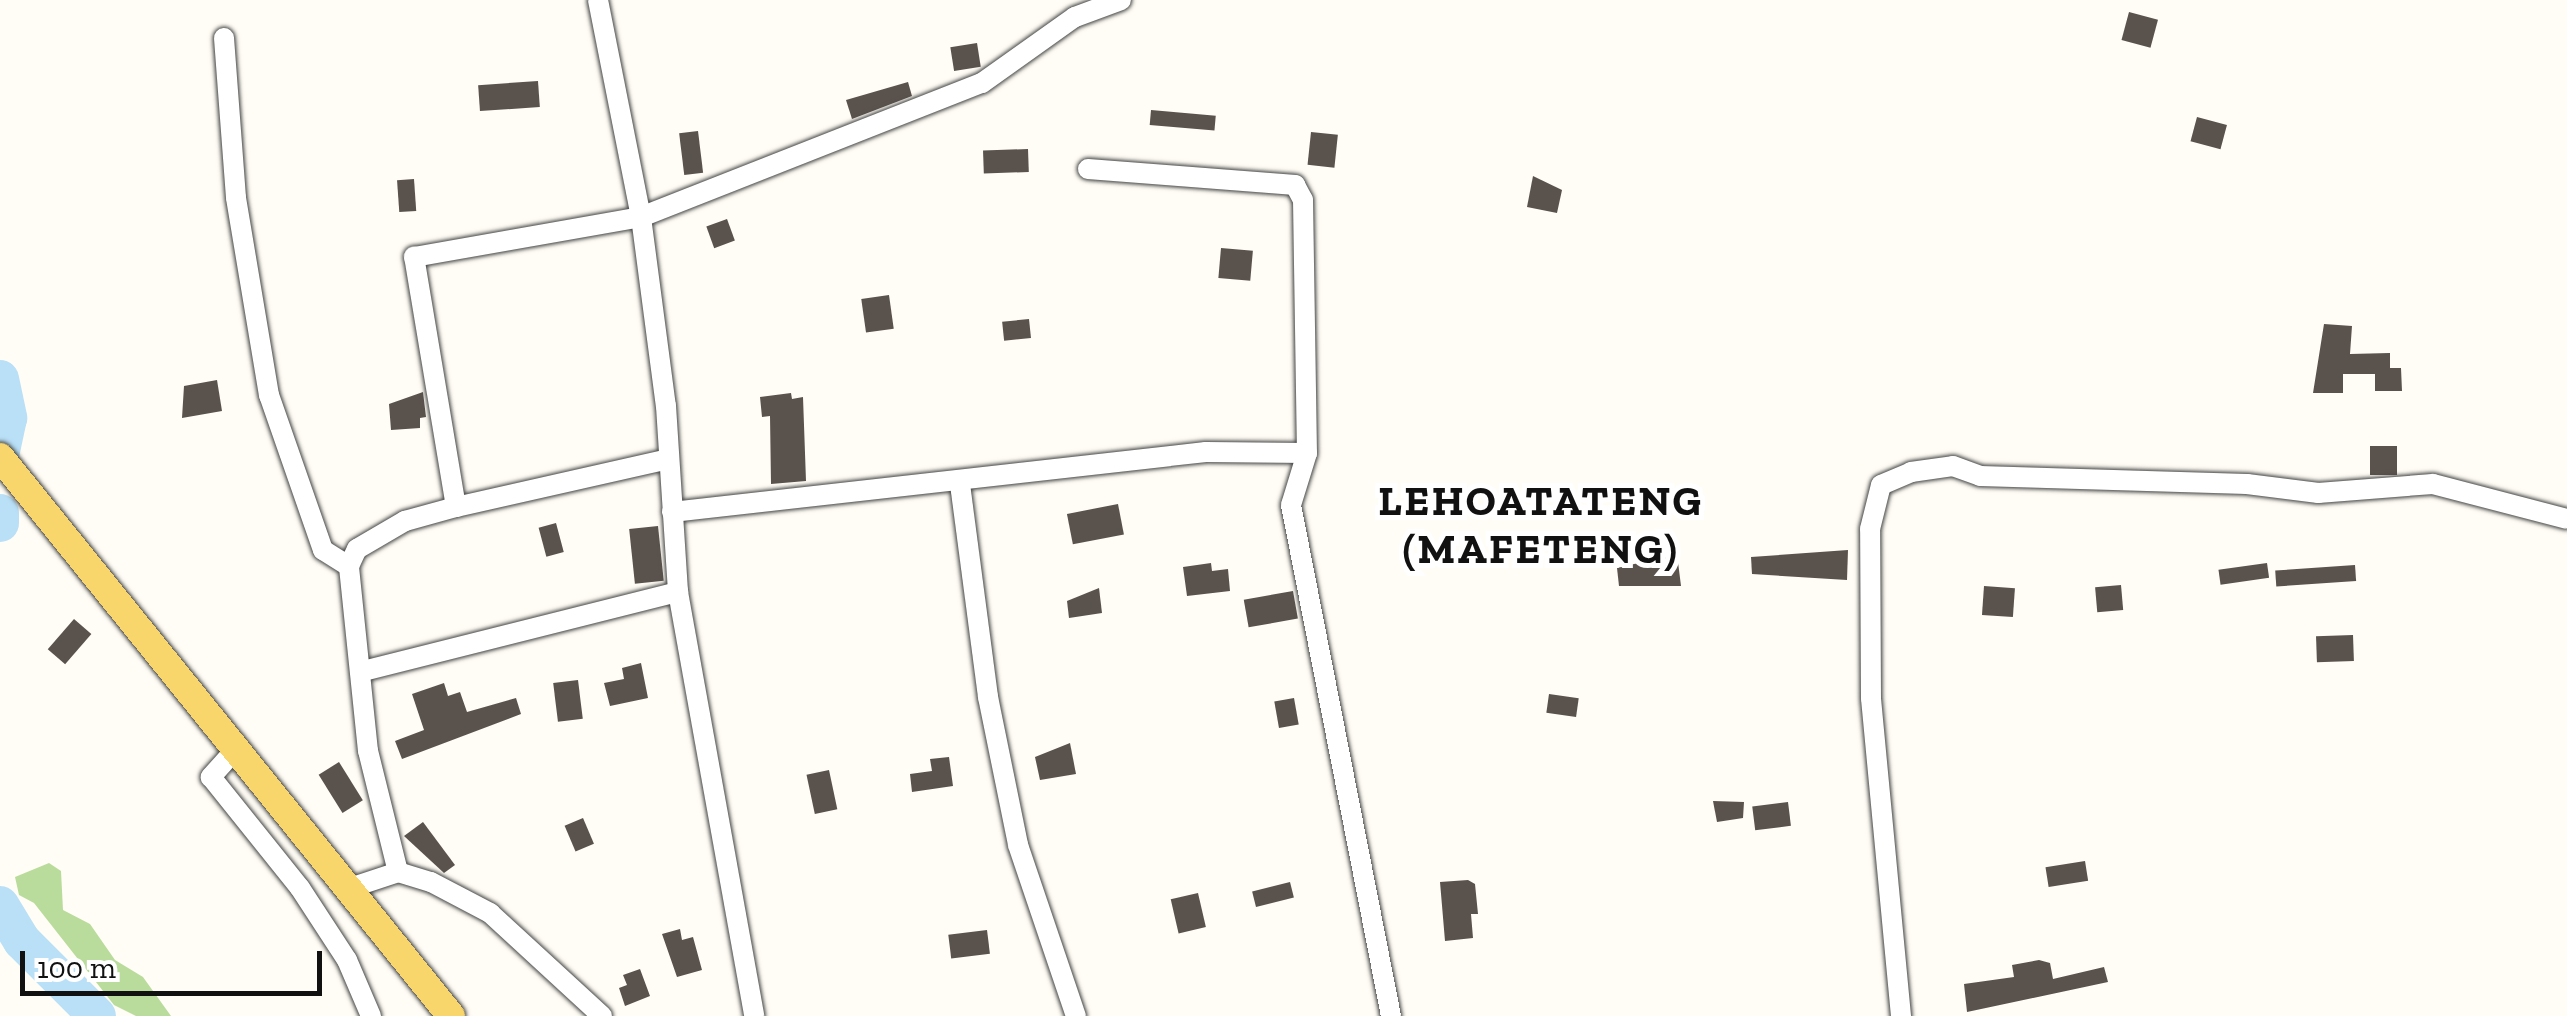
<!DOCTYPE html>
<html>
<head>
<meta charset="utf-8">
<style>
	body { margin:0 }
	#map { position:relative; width:2567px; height:1016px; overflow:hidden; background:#fffdf5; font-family:"Zilla Slab",serif }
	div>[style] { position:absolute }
	.forest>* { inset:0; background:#b9dc9c }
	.river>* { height:38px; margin:-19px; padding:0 19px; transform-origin:19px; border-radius:19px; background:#b9e0f7 }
	.building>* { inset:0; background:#5a524d; transform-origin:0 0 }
	.roads { filter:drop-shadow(0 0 2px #444) drop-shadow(0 0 2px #444) }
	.minor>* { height:20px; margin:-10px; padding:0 10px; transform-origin:10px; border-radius:10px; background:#fff }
	.major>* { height:28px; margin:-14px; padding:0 14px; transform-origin:14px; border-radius:14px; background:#f9d66b }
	span { translate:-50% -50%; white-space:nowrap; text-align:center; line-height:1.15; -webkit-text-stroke:10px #fff; paint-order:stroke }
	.district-label { font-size:42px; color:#111; font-weight:700; letter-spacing:2.5px }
	.scale { position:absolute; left:20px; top:951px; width:302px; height:45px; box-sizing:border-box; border:5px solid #111; border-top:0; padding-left:12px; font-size:30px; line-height:35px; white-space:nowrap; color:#111; -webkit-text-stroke:8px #fff; paint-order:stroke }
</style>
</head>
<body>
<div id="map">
	<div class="forest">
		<div style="clip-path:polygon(49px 863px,61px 871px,63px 910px,90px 924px,115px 960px,143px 977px,171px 1016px,136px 1016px,114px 1005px,34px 903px,19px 895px,15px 877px)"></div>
	</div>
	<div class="river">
		<div style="left:0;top:379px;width:40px;rotate:78deg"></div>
		<div style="left:8px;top:418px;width:38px;rotate:102deg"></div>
		<div style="left:0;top:513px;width:10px;rotate:90deg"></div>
		<div style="left:0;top:905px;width:42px;rotate:58.6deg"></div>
		<div style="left:22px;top:941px;width:106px;rotate:45deg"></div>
	</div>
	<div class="building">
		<div style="left:2129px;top:12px;width:30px;height:29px;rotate:15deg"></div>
		<div style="left:977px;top:43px;width:24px;height:27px;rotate:81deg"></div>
		<div style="left:538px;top:81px;width:26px;height:60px;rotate:86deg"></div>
		<div style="clip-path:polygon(908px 82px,912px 96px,852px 119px,846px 100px)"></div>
		<div style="left:1151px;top:110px;width:65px;height:15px;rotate:5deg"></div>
		<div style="left:2197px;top:117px;width:31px;height:25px;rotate:15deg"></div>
		<div style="left:698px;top:131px;width:42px;height:19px;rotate:83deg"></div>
		<div style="left:1311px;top:132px;width:27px;height:33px;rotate:6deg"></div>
		<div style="left:1028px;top:149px;width:23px;height:45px;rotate:88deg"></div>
		<div style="clip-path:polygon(1533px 176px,1562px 190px,1557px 213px,1527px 207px)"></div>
		<div style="left:414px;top:179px;width:32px;height:17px;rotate:86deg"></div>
		<div style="left:727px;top:219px;width:23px;height:22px;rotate:70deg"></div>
		<div style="left:1221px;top:248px;width:32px;height:30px;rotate:5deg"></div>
		<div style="left:889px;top:295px;width:34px;height:28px;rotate:82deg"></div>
		<div style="left:1029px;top:319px;width:19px;height:27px;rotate:84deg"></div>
		<div style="clip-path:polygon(2324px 324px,2352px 326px,2350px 354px,2390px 353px,2390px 368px,2401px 368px,2402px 391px,2375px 391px,2375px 374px,2343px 374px,2343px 393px,2313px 393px)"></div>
		<div style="clip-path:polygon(217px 380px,222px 411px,182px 418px,184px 386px)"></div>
		<div style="clip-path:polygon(423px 392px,426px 417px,420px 418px,420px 428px,391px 430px,389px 404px)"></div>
		<div style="clip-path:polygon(791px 393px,792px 399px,803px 397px,806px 481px,771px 484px,770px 416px,762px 417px,760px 397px)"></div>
		<div style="left:2370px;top:446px;width:27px;height:29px"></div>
		<div style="left:1118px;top:504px;width:31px;height:52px;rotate:79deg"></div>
		<div style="left:556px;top:523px;width:30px;height:18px;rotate:75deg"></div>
		<div style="left:658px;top:526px;width:55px;height:29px;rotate:84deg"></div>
		<div style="clip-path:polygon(1848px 550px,1847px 580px,1752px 574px,1751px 557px)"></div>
		<div style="clip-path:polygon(1677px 554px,1681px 586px,1619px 586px,1617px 568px)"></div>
		<div style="clip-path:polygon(1211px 563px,1212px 571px,1228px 569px,1230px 591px,1187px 596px,1183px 567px)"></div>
		<div style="left:2267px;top:563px;width:15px;height:49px;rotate:82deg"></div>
		<div style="left:2355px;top:565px;width:16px;height:80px;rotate:86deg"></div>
		<div style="left:2121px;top:585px;width:25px;height:26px;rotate:85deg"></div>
		<div style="left:1984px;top:586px;width:31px;height:29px;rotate:4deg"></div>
		<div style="clip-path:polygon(1099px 588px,1102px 613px,1069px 618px,1067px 601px)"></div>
		<div style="left:1293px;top:591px;width:28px;height:50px;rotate:80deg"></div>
		<div style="left:74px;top:619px;width:23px;height:40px;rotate:41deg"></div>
		<div style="left:2353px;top:635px;width:26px;height:37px;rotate:88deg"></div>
		<div style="clip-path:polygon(641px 663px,648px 698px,610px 706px,604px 683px,624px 679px,622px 668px)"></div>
		<div style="left:578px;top:680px;width:39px;height:25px;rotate:83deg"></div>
		<div style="clip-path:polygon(444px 683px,448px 696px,460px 692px,467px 712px,516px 698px,521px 714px,402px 759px,395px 741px,424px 730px,412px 694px)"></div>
		<div style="left:1549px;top:694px;width:30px;height:19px;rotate:8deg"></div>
		<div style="left:1294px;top:698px;width:27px;height:20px;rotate:80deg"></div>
		<div style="clip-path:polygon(1070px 743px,1076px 774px,1040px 780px,1035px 757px)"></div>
		<div style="clip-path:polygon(949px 757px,953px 786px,912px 792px,910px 774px,932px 771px,930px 759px)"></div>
		<div style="left:339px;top:762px;width:45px;height:24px;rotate:58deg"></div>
		<div style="left:829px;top:770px;width:40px;height:23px;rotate:78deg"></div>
		<div style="clip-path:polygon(1713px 801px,1744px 802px,1743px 818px,1717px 822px)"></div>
		<div style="left:1788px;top:802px;width:24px;height:36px;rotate:83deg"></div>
		<div style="left:583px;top:818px;width:28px;height:20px;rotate:67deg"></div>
		<div style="clip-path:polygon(423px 822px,455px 865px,444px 873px,404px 836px)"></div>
		<div style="left:2085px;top:861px;width:20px;height:40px;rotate:81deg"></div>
		<div style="clip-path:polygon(1468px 880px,1475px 884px,1478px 914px,1471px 914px,1473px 938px,1445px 941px,1440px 882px)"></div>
		<div style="left:1290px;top:882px;width:16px;height:39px;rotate:76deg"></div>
		<div style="left:1198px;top:893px;width:35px;height:28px;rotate:77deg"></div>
		<div style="clip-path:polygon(680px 929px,682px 940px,693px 937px,702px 970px,677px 977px,662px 934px)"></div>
		<div style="left:987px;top:930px;width:24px;height:39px;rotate:83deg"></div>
		<div style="clip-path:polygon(2039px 960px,2050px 963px,2053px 979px,2104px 967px,2108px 982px,1967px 1012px,1964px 984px,2014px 977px,2012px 965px)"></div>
		<div style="clip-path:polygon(640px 969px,650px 996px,625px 1006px,619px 988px,627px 985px,623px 975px)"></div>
	</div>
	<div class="roads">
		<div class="minor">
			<div style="left:598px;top:0;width:221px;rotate:78.8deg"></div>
			<div style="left:641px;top:217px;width:191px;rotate:82.5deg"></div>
			<div style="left:666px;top:406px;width:186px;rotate:86.3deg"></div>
			<div style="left:678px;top:592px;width:431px;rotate:79.8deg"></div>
			<div style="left:224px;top:38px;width:160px;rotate:85.7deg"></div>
			<div style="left:236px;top:198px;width:200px;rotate:80.5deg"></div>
			<div style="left:269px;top:395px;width:164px;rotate:70.8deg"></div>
			<div style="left:323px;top:550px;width:31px;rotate:32deg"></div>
			<div style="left:1088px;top:169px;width:208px;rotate:4.4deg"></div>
			<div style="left:1295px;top:185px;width:17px;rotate:62deg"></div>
			<div style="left:1303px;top:200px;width:253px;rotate:89.1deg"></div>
			<div style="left:1307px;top:453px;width:54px;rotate:107.1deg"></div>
			<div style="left:1291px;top:505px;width:521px;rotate:78.93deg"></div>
			<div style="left:960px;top:484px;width:215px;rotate:82.5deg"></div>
			<div style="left:988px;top:697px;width:151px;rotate:78.5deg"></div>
			<div style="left:1018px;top:845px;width:181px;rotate:71.3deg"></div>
			<div style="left:456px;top:507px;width:254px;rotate:-99.5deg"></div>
			<div style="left:414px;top:257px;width:230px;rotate:-10deg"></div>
			<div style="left:641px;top:217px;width:366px;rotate:-21.5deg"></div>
			<div style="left:982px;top:83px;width:114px;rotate:-35.4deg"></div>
			<div style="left:1075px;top:17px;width:49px;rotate:-20.3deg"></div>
			<div style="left:672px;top:512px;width:537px;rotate:-6.41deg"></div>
			<div style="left:1206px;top:452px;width:101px;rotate:0.6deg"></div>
			<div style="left:363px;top:671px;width:325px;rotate:-14.1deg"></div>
			<div style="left:236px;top:749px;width:38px;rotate:132deg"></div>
			<div style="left:211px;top:777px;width:142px;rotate:51.3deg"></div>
			<div style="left:300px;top:888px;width:86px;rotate:56.9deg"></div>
			<div style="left:347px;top:960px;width:61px;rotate:66.8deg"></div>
			<div style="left:398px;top:872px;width:125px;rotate:-103.9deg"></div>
			<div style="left:368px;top:751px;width:186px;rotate:-95.9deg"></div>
			<div style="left:349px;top:566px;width:19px;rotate:-65deg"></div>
			<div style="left:357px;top:549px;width:56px;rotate:-30.3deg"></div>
			<div style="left:405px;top:521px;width:53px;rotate:-15.4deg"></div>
			<div style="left:456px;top:507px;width:218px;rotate:-12.7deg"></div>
			<div style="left:350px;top:888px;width:51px;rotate:-18.4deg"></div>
			<div style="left:398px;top:872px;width:34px;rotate:17deg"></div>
			<div style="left:431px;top:882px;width:67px;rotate:27.7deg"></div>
			<div style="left:490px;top:913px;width:152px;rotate:42.6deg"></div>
			<div style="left:1901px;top:1016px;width:319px;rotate:-95.4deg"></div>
			<div style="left:1871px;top:698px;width:169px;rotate:-90.3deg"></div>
			<div style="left:1870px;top:529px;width:45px;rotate:-76deg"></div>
			<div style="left:1881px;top:485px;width:33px;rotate:-23deg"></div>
			<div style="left:1911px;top:472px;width:42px;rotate:-8.1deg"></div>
			<div style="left:1953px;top:466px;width:29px;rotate:20deg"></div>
			<div style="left:1980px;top:476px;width:267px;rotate:1.7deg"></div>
			<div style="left:2247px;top:484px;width:72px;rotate:7.2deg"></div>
			<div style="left:2318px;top:493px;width:115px;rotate:-4.5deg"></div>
			<div style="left:2433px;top:484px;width:138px;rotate:14.6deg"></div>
		</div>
		<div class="major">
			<div style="left:0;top:457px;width:718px;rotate:51.1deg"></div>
		</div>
	</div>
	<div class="district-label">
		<span style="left:1541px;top:525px">LEHOATATENG<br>(MAFETENG)</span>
	</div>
	<div class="scale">100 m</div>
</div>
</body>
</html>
